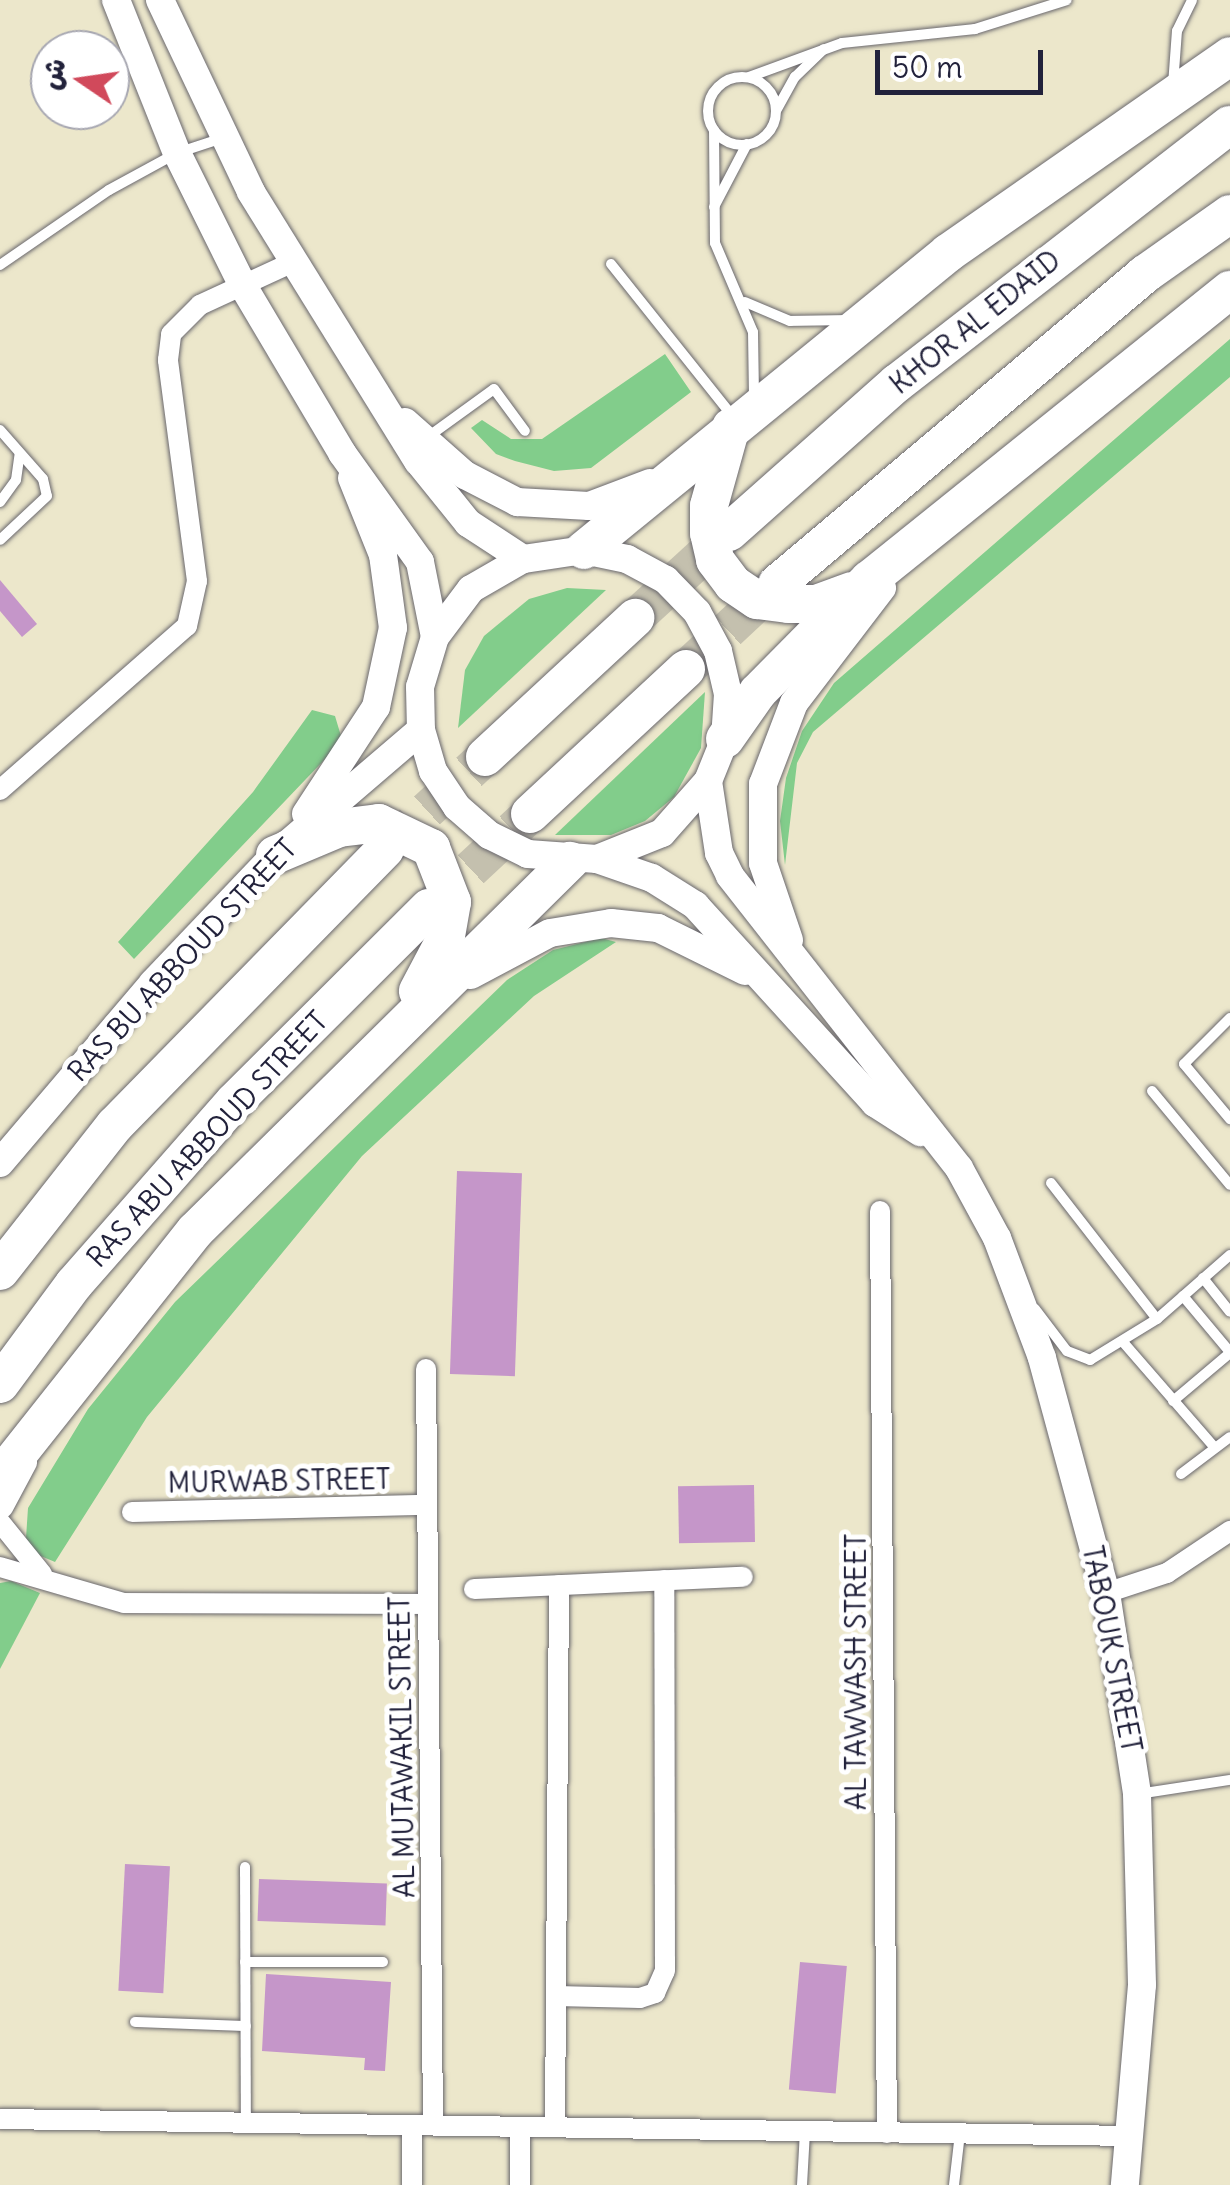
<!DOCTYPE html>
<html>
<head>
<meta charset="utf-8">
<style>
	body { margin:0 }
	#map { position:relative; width:1230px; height:2185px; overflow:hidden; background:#ece7cb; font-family:Delius,"Playpen Sans Arabic",sans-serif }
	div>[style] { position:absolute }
	.green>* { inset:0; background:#82cd8b }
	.building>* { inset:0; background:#c596c9; transform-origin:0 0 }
	.highway-tunnel>* { height:38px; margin-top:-19px; transform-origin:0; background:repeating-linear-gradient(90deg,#c4c0ae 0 38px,transparent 0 57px) }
	.roads { filter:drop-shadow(0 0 2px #69676d) drop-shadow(0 0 2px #69676d) }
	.lane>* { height:10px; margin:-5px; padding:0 5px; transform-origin:5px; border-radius:5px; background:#fff }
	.lane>.ring { margin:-5px; padding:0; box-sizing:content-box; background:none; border:10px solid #fff; border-radius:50% }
	.street>* { height:20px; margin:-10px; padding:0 10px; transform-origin:10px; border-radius:10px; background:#fff }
	.secondary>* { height:28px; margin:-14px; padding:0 14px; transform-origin:14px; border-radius:14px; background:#fff }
	.highway>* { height:38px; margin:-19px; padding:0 19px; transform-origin:19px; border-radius:19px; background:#fff }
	span { translate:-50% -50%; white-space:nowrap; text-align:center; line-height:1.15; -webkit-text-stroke:10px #fff; paint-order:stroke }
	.street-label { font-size:28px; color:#22223b }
	.north { position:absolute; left:30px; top:30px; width:100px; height:100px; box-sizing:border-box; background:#fff; border:2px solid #a7a7b1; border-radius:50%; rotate:283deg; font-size:28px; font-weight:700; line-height:40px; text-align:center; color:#22223b }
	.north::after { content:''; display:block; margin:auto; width:35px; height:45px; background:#d1495b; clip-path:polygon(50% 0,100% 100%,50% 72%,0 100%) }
	.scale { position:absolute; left:875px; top:50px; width:168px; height:45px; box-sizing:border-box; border:5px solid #22223b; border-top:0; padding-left:12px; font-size:30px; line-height:35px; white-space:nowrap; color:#22223b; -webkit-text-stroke:8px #fff; paint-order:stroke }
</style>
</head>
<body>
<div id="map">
	<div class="green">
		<div style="clip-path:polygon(1230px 339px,1230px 377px,813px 732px,797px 763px,785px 865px,780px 821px,786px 778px,802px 731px,834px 683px)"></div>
		<div style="clip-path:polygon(665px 354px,691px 392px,591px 468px,554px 471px,515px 461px,496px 454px,471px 428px,482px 420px,511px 439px,542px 439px)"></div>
		<div style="clip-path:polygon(567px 588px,606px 590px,458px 728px,465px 670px,484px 636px,529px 599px)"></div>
		<div style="clip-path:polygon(705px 692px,701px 748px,674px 797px,645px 821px,611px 835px,555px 835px)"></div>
		<div style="clip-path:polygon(312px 710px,335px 716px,341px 736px,327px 757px,134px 959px,118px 942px,253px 792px)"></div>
		<div style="clip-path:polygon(601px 938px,616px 942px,534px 996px,362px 1156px,147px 1417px,55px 1562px,36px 1554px,26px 1538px,28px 1508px,88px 1409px,175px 1302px,507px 980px,553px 950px)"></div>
		<div style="clip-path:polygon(11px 1581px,40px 1593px,0 1669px,0 1583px)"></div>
	</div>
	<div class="building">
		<div style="clip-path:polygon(0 580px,37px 624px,22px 637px,0 611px)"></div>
		<div style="left:457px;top:1171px;width:65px;height:203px;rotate:2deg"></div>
		<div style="left:754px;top:1485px;width:57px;height:76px;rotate:89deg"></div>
		<div style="left:125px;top:1864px;width:45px;height:127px;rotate:3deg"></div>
		<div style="left:259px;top:1879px;width:128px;height:42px;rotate:2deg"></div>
		<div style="left:800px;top:1962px;width:47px;height:128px;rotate:5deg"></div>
		<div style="clip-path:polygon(266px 1974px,391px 1982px,385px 2071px,364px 2070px,365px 2058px,262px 2051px)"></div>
	</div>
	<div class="highway-tunnel">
		<div style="left:635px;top:618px;width:127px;rotate:-42.5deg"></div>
		<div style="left:686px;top:669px;width:125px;rotate:-43deg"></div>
		<div style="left:385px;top:849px;width:136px;rotate:-42.6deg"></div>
		<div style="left:429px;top:908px;width:138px;rotate:-42.9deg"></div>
	</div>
	<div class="roads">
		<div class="lane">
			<div style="left:749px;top:77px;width:99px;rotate:-20.1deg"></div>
			<div style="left:842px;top:43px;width:134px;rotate:-6deg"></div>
			<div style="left:975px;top:29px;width:96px;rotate:-17.5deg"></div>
			<div class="ring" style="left:708px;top:77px;width:58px;height:58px"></div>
			<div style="left:1173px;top:85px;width:54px;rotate:-85.8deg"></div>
			<div style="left:1177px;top:31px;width:34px;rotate:-64deg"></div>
			<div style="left:777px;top:109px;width:37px;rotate:-61deg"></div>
			<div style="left:795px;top:77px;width:40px;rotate:-44deg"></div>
			<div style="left:714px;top:130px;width:113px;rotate:89.5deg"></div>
			<div style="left:715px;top:243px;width:97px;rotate:66.9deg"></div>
			<div style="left:753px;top:332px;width:65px;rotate:89.1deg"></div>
			<div style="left:714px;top:207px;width:71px;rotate:-62.4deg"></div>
			<div style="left:611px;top:264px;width:196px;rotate:51.4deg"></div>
			<div style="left:0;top:265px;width:132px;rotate:-34.5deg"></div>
			<div style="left:109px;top:190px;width:77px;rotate:-28.6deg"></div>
			<div style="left:177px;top:153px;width:48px;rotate:-18.1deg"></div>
			<div style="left:745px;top:302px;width:49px;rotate:22.9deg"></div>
			<div style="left:790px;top:321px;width:55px;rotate:-1deg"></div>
			<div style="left:0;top:430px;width:65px;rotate:48.7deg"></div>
			<div style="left:43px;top:479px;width:17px;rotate:77deg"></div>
			<div style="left:47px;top:496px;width:64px;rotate:136.9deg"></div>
			<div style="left:425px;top:439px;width:85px;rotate:-35.9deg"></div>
			<div style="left:494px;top:389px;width:52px;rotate:53.6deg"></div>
			<div style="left:0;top:502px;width:27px;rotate:-54deg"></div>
			<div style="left:16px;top:480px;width:27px;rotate:-82deg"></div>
			<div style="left:1230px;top:1018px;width:65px;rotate:135deg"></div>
			<div style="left:1184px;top:1064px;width:72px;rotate:50.1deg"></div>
			<div style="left:1152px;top:1091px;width:122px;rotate:50.3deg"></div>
			<div style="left:1051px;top:1183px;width:172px;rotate:52.1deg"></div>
			<div style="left:1203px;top:1278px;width:43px;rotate:51.5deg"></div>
			<div style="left:1183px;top:1296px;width:73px;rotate:50deg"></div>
			<div style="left:1035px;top:1309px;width:53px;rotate:52.7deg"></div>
			<div style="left:1067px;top:1351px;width:25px;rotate:21deg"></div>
			<div style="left:1090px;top:1360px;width:79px;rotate:-31.5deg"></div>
			<div style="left:1157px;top:1319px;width:97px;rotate:-41.2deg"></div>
			<div style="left:1123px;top:1342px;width:140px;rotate:49deg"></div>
			<div style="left:1173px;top:1401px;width:75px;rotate:-40.1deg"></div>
			<div style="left:1181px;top:1474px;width:61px;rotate:-37.1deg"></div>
			<div style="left:1138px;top:1794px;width:93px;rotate:-8.7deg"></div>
			<div style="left:245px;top:1867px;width:255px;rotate:89.8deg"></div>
			<div style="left:245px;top:1962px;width:138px"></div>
			<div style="left:135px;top:2022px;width:111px;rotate:2.1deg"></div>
			<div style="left:802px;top:2185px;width:54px;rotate:-86.8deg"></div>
			<div style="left:954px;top:2185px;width:52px;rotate:-83.4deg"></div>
		</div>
		<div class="street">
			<div style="left:0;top:790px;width:249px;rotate:-41.3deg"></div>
			<div style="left:187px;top:626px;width:46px;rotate:-77.5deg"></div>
			<div style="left:197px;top:581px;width:223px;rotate:-97.5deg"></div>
			<div style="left:168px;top:360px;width:26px;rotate:-83deg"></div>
			<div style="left:171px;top:334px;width:41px;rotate:-45deg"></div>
			<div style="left:200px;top:305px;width:100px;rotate:-24.8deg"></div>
			<div style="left:880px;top:1211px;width:922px;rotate:89.57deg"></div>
			<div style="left:426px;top:1369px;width:756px;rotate:89.47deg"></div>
			<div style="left:132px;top:1512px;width:295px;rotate:-1.4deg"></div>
			<div style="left:0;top:1522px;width:67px;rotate:51.1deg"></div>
			<div style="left:0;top:1567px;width:129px;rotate:16.2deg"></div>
			<div style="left:124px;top:1603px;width:304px;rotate:0.2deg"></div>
			<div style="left:474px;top:1589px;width:269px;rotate:-2.6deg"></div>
			<div style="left:1106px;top:1593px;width:64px;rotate:-18.2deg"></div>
			<div style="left:1167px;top:1573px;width:76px;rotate:-33.7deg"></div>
			<div style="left:556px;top:1996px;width:84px;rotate:1.4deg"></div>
			<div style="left:640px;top:1998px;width:16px;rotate:-18deg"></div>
			<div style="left:655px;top:1993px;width:24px;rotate:-66deg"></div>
			<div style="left:665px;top:1971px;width:391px;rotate:-90.1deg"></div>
			<div style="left:0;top:2119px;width:1131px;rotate:0.86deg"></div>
			<div style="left:412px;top:2125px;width:60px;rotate:90deg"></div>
			<div style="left:555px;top:2127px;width:542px;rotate:-89.58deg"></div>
			<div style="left:520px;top:2185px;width:58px;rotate:-90deg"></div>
		</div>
		<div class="secondary">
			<div style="left:116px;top:0;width:165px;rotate:68.3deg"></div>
			<div style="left:177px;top:153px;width:148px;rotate:63.6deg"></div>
			<div style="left:243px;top:286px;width:194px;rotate:59.3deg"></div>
			<div style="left:342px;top:453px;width:134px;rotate:54.4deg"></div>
			<div style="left:420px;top:562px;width:76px;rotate:78.7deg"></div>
			<div style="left:435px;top:637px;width:52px;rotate:106.7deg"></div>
			<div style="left:420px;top:687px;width:43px;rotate:88.7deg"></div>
			<div style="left:421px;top:730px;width:43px;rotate:73.7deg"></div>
			<div style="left:433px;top:771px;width:43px;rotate:56.3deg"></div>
			<div style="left:457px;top:807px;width:43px;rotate:41.2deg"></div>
			<div style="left:489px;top:835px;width:43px;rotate:26deg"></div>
			<div style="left:528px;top:854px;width:69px;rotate:4.1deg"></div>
			<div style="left:597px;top:859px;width:70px;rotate:-21.8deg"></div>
			<div style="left:662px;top:833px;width:69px;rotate:-48.5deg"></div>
			<div style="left:708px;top:781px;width:45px;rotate:-68deg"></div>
			<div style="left:725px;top:739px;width:45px;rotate:-86.2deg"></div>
			<div style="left:728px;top:694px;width:44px;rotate:-103.1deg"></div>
			<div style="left:718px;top:651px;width:44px;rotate:-118.3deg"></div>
			<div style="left:697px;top:612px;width:45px;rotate:-134.1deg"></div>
			<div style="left:666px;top:580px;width:44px;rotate:-151.7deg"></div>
			<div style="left:627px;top:559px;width:44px;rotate:-168.2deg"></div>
			<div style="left:584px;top:550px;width:62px;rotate:171.6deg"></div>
			<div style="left:523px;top:559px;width:60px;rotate:150deg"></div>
			<div style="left:471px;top:589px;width:60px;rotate:126.9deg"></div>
			<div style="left:160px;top:0;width:212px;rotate:64.6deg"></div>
			<div style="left:251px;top:192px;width:317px;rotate:58.2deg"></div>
			<div style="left:418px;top:461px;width:80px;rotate:51.1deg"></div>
			<div style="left:468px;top:523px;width:66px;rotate:33.2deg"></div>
			<div style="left:405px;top:422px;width:80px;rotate:41.5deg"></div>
			<div style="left:465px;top:475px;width:59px;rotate:27.4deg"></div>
			<div style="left:517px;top:502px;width:72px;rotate:3.2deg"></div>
			<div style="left:589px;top:506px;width:65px;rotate:-20.7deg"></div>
			<div style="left:708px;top:781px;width:73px;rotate:81.3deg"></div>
			<div style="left:719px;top:853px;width:25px;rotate:64deg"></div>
			<div style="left:730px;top:876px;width:371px;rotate:51.9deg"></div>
			<div style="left:959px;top:1168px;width:80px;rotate:61.5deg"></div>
			<div style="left:997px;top:1238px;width:128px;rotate:69.4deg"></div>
			<div style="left:1042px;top:1358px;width:244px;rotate:74.8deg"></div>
			<div style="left:1106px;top:1593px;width:203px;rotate:81.2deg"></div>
			<div style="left:1137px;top:1794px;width:191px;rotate:88.5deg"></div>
			<div style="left:1142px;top:1985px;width:201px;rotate:94.9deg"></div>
			<div style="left:306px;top:814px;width:128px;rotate:-56.8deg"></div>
			<div style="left:376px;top:707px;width:81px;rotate:-77.9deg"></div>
			<div style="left:393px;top:628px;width:74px;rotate:-97.8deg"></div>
			<div style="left:383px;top:555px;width:83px;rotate:-111.9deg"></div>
			<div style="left:597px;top:859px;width:58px;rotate:19.1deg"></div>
			<div style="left:652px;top:878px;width:51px;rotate:32.1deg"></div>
			<div style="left:695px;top:905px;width:268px;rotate:47.7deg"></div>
			<div style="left:875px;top:1103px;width:54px;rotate:32.8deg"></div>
			<div style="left:789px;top:940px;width:81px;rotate:-108.7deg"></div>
			<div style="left:763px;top:863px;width:79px;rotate:-90deg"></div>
			<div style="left:763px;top:784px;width:87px;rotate:-69.1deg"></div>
			<div style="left:794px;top:703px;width:145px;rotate:-52.6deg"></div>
			<div style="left:471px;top:975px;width:89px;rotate:-28deg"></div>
			<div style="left:550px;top:933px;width:62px;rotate:-9.3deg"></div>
			<div style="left:611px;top:923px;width:47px;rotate:6.1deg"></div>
			<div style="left:658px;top:928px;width:97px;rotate:26.3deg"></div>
			<div style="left:0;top:1163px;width:236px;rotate:-49.6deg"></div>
			<div style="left:153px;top:983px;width:177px;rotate:-46.4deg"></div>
			<div style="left:275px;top:855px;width:192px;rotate:-40.6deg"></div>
			<div style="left:0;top:1505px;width:49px;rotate:-61.9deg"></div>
		</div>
		<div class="highway">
			<div style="left:731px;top:427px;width:82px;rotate:105.6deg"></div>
			<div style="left:709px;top:506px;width:27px;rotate:90deg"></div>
			<div style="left:709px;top:533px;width:28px;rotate:77deg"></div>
			<div style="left:715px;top:560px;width:30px;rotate:53deg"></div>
			<div style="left:733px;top:584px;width:29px;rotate:34deg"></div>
			<div style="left:757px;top:600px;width:31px;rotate:7deg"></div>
			<div style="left:788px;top:604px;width:28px"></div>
			<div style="left:816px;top:604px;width:37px;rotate:-20deg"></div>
			<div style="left:729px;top:532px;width:225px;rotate:-41.6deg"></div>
			<div style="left:897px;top:383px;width:421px;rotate:-37.8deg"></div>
			<div style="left:584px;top:550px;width:470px;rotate:-39.2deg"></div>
			<div style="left:948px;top:253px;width:344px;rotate:-34.9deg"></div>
			<div style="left:777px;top:584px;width:481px;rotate:-40.1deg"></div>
			<div style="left:1145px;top:274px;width:104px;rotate:-35.2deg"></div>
			<div style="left:725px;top:739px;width:57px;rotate:-54.9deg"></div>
			<div style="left:758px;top:692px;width:158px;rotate:-45.3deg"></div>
			<div style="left:869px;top:580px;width:463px;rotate:-38.8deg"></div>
			<div style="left:485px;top:757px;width:205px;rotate:-42.8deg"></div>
			<div style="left:530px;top:814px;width:213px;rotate:-42.9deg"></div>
			<div style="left:275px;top:855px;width:69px;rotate:-22.9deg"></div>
			<div style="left:339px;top:828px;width:40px;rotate:-7.1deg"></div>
			<div style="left:379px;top:823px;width:58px;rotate:25.7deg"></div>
			<div style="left:431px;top:848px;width:58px;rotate:68.7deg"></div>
			<div style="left:452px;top:902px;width:39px;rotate:100deg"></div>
			<div style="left:445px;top:940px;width:58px;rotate:117.9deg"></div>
			<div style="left:0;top:1271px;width:186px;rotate:-51.8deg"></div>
			<div style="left:115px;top:1125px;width:386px;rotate:-45.6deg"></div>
			<div style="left:0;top:1384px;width:124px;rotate:-53.5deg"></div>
			<div style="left:74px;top:1284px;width:242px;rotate:-48.7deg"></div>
			<div style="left:234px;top:1102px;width:275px;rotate:-44.9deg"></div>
			<div style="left:0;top:1477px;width:314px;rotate:-51.6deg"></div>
			<div style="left:195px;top:1231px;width:527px;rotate:-44.62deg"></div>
		</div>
	</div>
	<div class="street-label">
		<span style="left:975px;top:322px;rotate:-39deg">KHOR AL EDAID</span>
		<span style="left:182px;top:960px;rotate:-47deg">RAS BU ABBOUD STREET</span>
		<span style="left:207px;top:1139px;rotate:-47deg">RAS ABU ABBOUD STREET</span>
		<span style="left:279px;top:1481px;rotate:-1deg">MURWAB STREET</span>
		<span style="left:1112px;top:1649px;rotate:79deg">TABOUK STREET</span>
		<span style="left:856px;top:1672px;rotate:-90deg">AL TAWWASH STREET</span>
		<span style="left:402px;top:1747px;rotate:-91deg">AL MUTAWAKIL STREET</span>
	</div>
	<div class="north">ش</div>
	<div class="scale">50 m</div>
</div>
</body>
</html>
